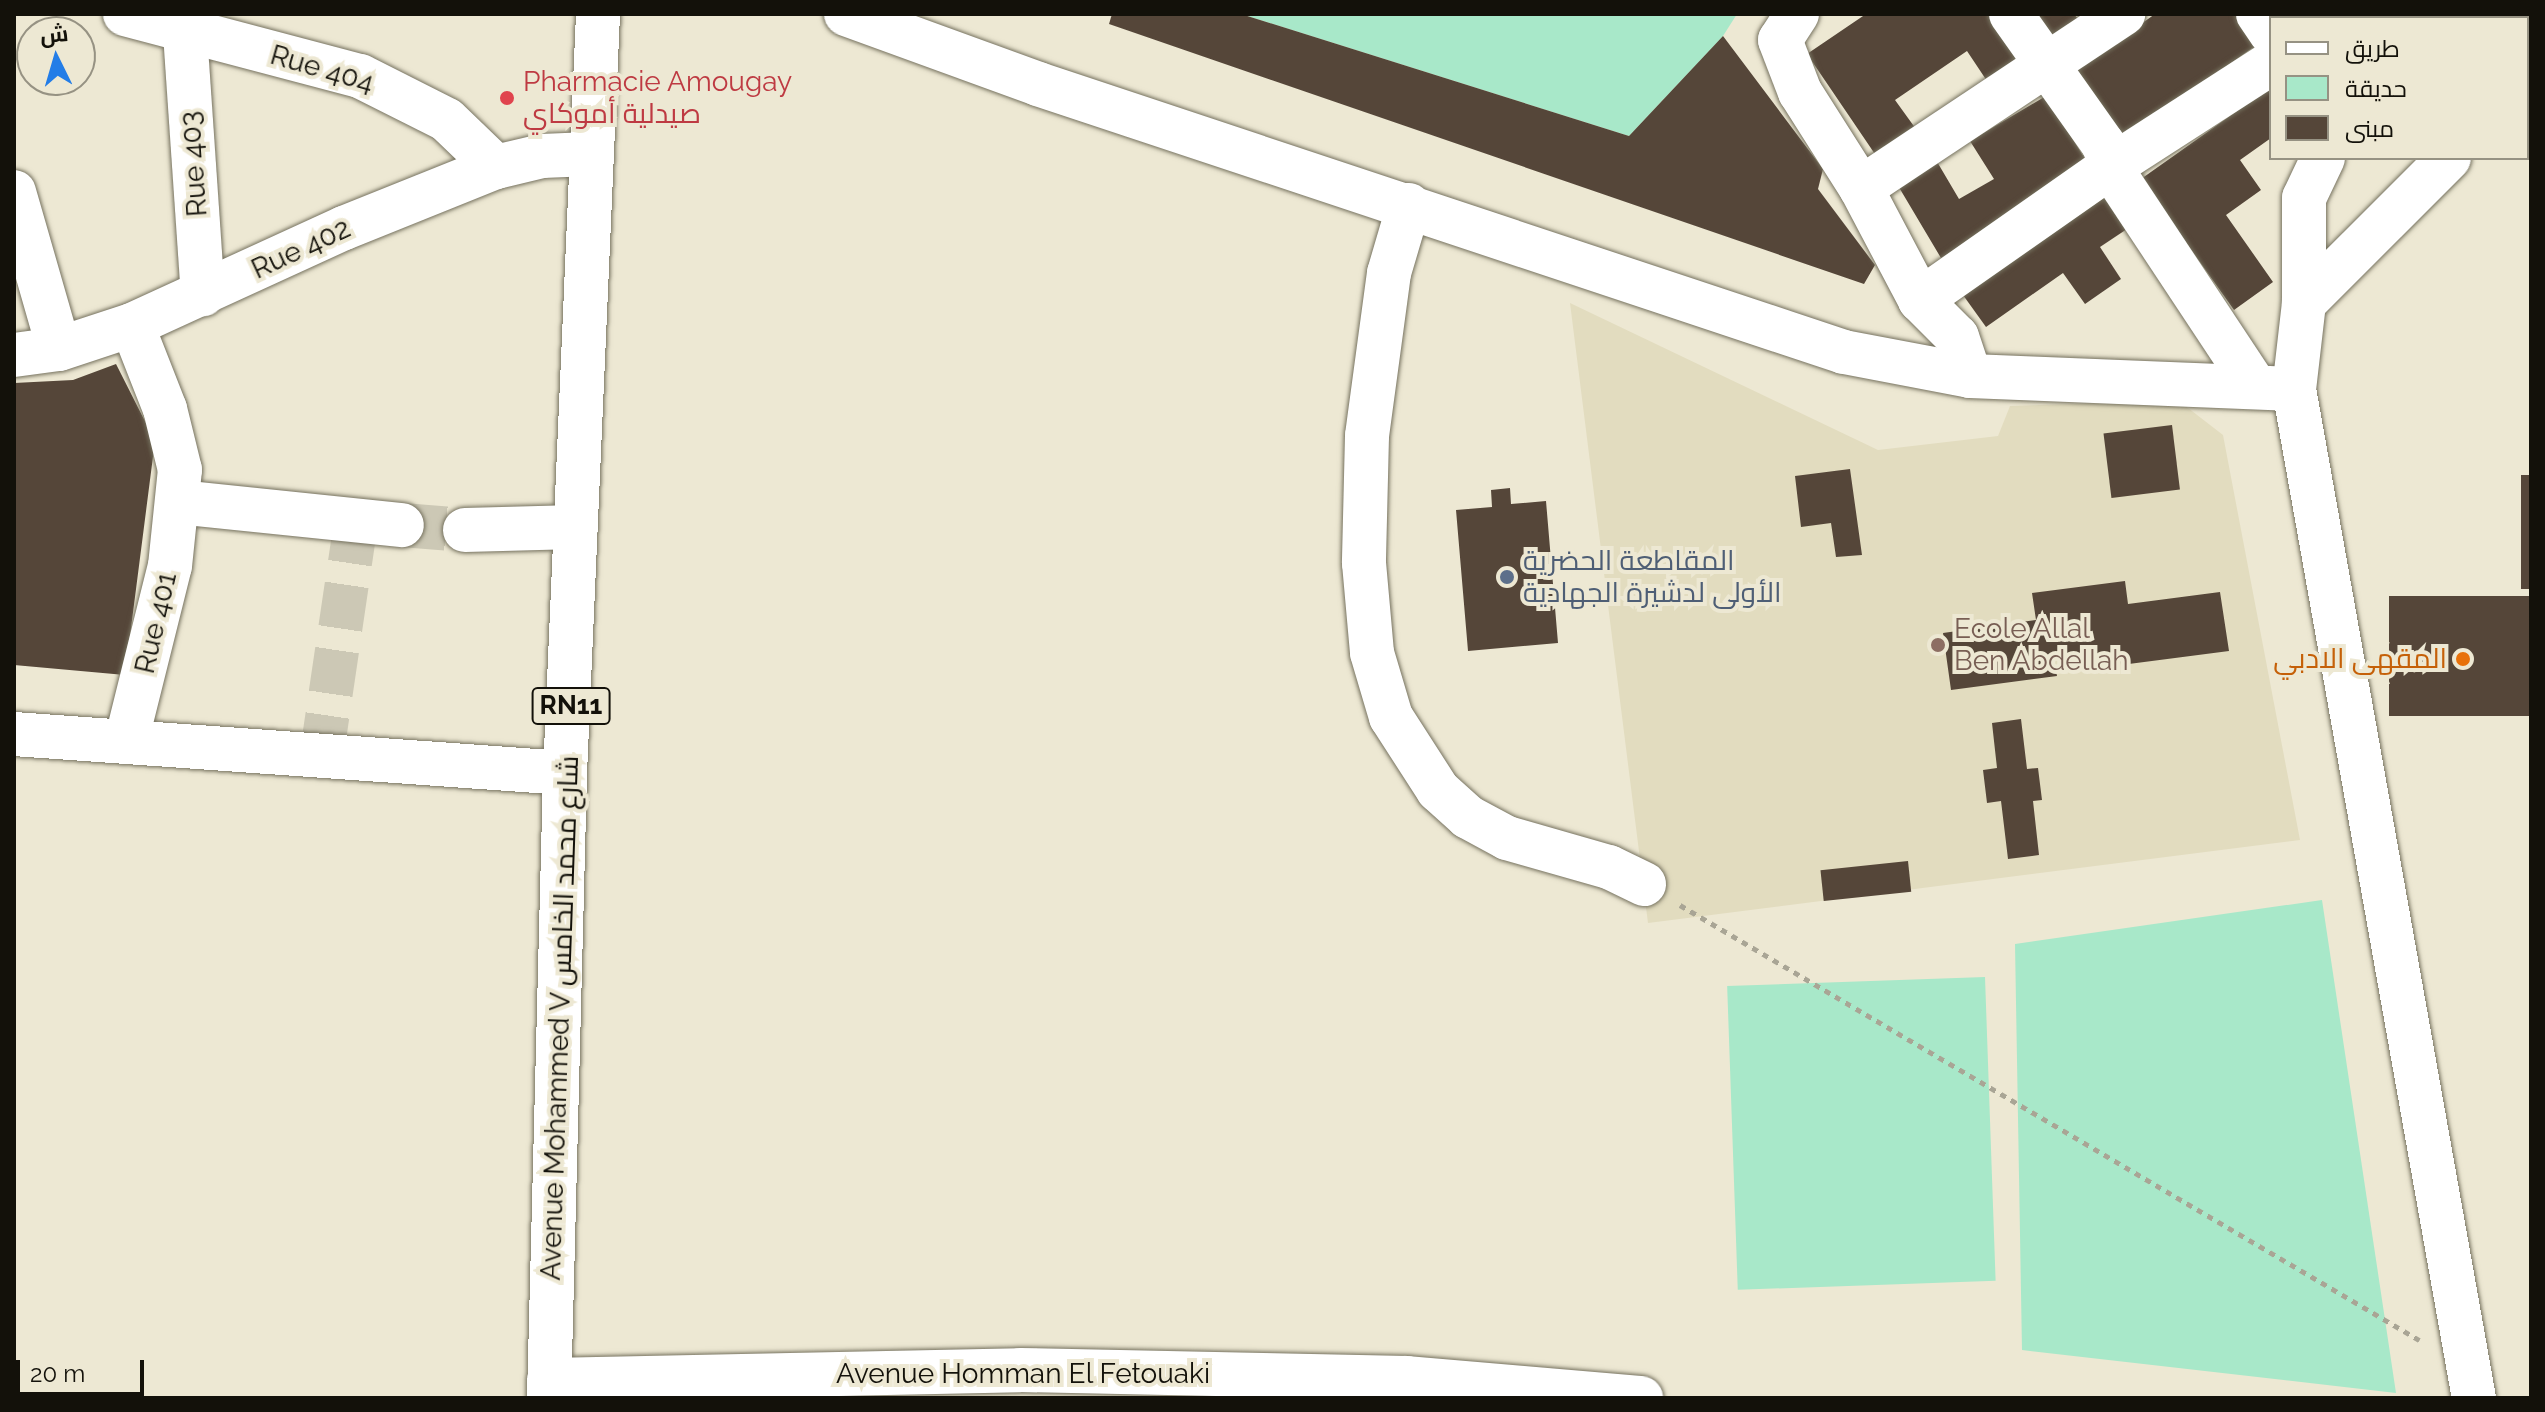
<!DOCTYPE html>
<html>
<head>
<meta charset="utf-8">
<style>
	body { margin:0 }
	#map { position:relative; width:2545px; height:1412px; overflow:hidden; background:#ede8d3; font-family:Raleway,Cairo,sans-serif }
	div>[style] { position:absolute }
	.built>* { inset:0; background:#e2dcbf }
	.green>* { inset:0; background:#a8e8c9; transform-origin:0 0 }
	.building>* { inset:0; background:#554639; transform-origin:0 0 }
	.minor-tunnel>* { height:44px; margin-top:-22px; transform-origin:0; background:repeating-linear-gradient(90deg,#ccc8b5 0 44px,transparent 0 66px) }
	.path>* { height:5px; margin-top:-2.5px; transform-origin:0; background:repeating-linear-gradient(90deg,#a9a595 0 6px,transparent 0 12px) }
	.roads { filter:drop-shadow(0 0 2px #76725f) drop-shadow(0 0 2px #76725f) }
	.minor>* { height:44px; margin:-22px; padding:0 22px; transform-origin:22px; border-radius:22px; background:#fff }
	.major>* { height:44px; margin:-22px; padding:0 22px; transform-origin:22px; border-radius:22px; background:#fff }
	.dots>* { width:22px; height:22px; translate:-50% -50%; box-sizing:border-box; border:4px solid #ede8d3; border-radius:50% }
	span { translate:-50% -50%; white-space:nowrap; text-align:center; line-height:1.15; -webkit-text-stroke:8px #ede8d3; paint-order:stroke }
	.shield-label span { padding:2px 6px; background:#ede8d3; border:2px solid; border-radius:6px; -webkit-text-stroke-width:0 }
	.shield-label { font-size:26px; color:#13110a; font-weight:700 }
	.street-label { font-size:28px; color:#13110a }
	.health-label { font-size:28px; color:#be3a42 }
	.left { translate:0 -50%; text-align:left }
	.service-label { font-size:28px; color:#4e5e75 }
	.education-label { font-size:28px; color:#785e54 }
	.food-label { font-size:28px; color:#c56008 }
	.right { translate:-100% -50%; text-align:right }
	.frame { position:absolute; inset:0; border:16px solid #13110a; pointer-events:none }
	.legend { position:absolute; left:2269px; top:16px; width:260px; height:144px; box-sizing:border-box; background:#ede8d3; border:2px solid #969283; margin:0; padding:10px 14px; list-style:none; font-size:24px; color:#13110a }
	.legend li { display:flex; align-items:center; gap:16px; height:40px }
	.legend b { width:40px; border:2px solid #969283 }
	.north { position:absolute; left:16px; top:16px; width:80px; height:80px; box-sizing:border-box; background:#ede8d3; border:2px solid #969283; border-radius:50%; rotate:355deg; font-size:22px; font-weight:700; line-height:32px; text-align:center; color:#13110a }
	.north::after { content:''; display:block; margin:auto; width:28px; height:36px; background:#237de7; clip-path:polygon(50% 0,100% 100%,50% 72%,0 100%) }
	.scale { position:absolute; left:16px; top:1360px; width:128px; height:36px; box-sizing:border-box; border:4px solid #13110a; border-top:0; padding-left:10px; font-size:24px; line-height:28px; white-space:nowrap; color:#13110a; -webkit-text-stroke:6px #ede8d3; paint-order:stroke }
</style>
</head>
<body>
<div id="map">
	<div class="built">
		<div style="clip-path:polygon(1570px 303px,1878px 450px,1998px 436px,2010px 406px,2179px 401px,2223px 435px,2300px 840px,1648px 923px)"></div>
	</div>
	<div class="green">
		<div style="clip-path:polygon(1241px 14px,1737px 14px,1723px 36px,1629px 136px)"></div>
		<div style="clip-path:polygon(2322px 900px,2396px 1393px,2022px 1350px,2015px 944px)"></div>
		<div style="left:1985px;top:977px;width:304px;height:258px;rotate:88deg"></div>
	</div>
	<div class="building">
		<div style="clip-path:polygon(1112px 14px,1241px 14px,1629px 136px,1723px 36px,1823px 169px,1818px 189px,1875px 265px,1864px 284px,1109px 24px)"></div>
		<div style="clip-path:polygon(1866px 14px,1990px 14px,2022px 61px,1989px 84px,1967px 51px,1895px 100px,1921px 136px,1881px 163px,1807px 54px)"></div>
		<div style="clip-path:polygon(2021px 14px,2074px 14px,2081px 23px,2044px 48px)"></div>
		<div style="clip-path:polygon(2155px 14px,2243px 14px,2262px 41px,2120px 142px,2071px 74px)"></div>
		<div style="clip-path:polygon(2281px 14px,2321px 14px,2316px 18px)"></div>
		<div style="clip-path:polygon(2441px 14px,2531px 14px,2531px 24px,2527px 27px,2527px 18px)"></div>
		<div style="clip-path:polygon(2271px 87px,2271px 138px,2240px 160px,2261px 190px,2226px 215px,2273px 282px,2234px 310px,2141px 179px)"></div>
		<div style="clip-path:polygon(2046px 96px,2090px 167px,1941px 258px,1897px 184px,1936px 160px,1959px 199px,1994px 179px,1970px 141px)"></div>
		<div style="clip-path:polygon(2105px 197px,2127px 229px,2100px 247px,2121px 279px,2085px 304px,2063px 273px,1986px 327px,1963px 295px)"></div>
		<div style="clip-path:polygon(116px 364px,155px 441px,125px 675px,14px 665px,14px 383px,73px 380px)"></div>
		<div style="left:2172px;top:425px;width:65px;height:69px;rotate:83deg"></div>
		<div style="clip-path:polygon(1850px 469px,1862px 555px,1836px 557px,1831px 523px,1801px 527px,1795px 476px)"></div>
		<div style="left:2521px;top:475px;width:10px;height:114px"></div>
		<div style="clip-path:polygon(1510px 488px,1511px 504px,1546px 501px,1558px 643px,1468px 651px,1456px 510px,1492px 507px,1491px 490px)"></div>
		<div style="clip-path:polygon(2125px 581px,2128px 604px,2220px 592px,2229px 651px,2121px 665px,2120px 651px,2054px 660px,2057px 676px,1951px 690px,1943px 633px,2036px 620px,2032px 593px)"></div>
		<div style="left:2531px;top:596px;width:120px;height:142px;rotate:90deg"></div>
		<div style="clip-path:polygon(2021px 719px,2027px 769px,2038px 768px,2042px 800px,2033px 801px,2039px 855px,2008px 859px,2001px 801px,1987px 803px,1983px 770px,1997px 768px,1992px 723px)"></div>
		<div style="left:1908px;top:861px;width:31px;height:88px;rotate:84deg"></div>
	</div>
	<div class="minor-tunnel">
		<div style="left:402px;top:525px;width:63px;rotate:4.5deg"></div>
		<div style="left:321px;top:759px;width:239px;rotate:-81.6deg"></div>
	</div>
	<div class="path">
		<div style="left:1680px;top:905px;width:858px;rotate:30.48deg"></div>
	</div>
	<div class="roads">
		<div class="minor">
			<div style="left:125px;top:14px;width:243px;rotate:14.8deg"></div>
			<div style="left:360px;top:76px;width:97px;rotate:26.8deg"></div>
			<div style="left:447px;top:120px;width:68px;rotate:43.8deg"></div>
			<div style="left:846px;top:14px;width:204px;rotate:20deg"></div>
			<div style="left:1038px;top:84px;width:849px;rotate:18.39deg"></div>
			<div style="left:1844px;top:352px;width:128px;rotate:10.8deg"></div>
			<div style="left:1970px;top:376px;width:324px;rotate:2.3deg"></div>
			<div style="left:1797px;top:14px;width:31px;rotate:123deg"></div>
			<div style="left:1780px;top:40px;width:56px;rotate:69deg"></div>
			<div style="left:1800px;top:92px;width:114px;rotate:57.6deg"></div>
			<div style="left:1861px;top:188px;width:127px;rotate:62.2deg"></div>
			<div style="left:1920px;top:300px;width:52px;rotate:45deg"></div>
			<div style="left:1957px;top:337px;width:41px;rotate:71.6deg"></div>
			<div style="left:2011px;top:14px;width:159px;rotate:54.7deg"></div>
			<div style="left:2103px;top:144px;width:38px;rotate:67deg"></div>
			<div style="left:2118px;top:179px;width:248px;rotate:56.5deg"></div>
			<div style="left:2258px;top:14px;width:23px;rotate:56deg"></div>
			<div style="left:2342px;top:18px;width:7px;rotate:-34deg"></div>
			<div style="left:185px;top:33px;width:262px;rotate:86.1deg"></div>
			<div style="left:2527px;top:110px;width:4px"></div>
			<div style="left:2323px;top:158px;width:44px;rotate:115.4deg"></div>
			<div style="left:2304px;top:198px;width:105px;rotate:90deg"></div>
			<div style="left:2304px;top:303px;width:87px;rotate:96.6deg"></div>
			<div style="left:2294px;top:389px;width:1025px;rotate:79.89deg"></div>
			<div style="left:1861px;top:188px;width:315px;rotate:-33.6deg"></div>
			<div style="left:14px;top:192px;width:163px;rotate:74deg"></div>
			<div style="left:1409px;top:205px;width:71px;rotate:106.4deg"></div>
			<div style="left:1389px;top:273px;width:164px;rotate:97.7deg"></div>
			<div style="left:1367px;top:436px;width:127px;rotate:91.4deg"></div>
			<div style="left:1364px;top:563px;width:90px;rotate:84.9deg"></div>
			<div style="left:1372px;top:653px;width:67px;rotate:73.5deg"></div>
			<div style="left:1391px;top:717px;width:87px;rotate:57.2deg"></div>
			<div style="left:1438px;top:790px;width:40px;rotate:42deg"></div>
			<div style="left:1468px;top:817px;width:44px;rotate:28.3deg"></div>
			<div style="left:1507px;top:838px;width:106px;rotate:15.9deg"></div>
			<div style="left:1609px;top:867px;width:39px;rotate:26deg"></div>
			<div style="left:1920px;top:300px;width:236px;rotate:-35deg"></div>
			<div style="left:2113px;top:165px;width:188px;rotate:-32.8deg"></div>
			<div style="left:2304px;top:303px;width:205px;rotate:-45deg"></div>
			<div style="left:14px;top:355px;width:45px;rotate:-7.6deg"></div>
			<div style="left:59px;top:349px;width:77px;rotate:-18.2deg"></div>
			<div style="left:132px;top:325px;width:233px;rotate:-24.6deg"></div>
			<div style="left:344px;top:228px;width:164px;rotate:-21.9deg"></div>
			<div style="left:496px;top:167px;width:47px;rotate:-13.4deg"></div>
			<div style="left:542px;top:156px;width:48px;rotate:-2.4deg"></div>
			<div style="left:178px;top:502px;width:225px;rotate:5.9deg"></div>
			<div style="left:465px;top:530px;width:111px;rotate:-1.5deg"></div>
			<div style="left:14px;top:734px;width:552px;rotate:4.05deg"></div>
			<div style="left:126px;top:742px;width:181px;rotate:-76deg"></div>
			<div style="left:170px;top:566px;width:97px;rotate:-84.1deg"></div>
			<div style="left:180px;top:470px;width:63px;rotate:-103.8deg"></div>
			<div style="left:165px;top:409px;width:90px;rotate:-111.4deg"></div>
			<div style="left:549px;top:1380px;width:471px;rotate:-1.2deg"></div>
			<div style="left:1020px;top:1370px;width:387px;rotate:1.2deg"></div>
			<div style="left:1407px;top:1378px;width:235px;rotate:4.9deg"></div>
		</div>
		<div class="major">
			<div style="left:549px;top:1398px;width:625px;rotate:-88.53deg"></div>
			<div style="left:565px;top:773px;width:760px;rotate:-87.51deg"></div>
		</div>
	</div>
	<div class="dots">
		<div style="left:507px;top:98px;background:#e0444e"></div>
		<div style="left:1507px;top:577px;background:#5c6f8a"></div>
		<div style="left:1938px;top:645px;background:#8d6e63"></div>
		<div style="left:2463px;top:659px;background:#e8710a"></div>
	</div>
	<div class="shield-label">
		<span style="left:571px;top:706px">RN11</span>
	</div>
	<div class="street-label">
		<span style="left:322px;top:69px;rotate:16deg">Rue 404</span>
		<span style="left:194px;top:164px;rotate:-94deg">Rue 403</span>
		<span style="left:301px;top:249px;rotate:-25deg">Rue 402</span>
		<span style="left:156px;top:623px;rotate:-77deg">Rue 401</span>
		<span style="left:560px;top:1018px;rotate:-88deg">Avenue Mohammed V شارع محمد الخامس</span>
		<span style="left:1023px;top:1374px">Avenue Homman El Fetouaki</span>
	</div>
	<div class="health-label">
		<span class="left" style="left:523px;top:98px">Pharmacie Amougay<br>صيدلية أموكاي</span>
	</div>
	<div class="service-label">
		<span class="left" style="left:1523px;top:577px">المقاطعة الحضرية<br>الأولى لدشيرة الجهادية</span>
	</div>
	<div class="education-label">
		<span class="left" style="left:1954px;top:645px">Ecole Allal<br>Ben Abdellah</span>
	</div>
	<div class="food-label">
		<span class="right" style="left:2447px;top:659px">المقهى الادبي</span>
	</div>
	<div class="frame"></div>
	<ul class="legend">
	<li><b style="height:10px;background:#fff"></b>طريق</li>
	<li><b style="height:22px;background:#a8e8c9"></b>حديقة</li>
	<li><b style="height:22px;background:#554639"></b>مبنى</li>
	</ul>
	<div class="north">ش</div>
	<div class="scale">20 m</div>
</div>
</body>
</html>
